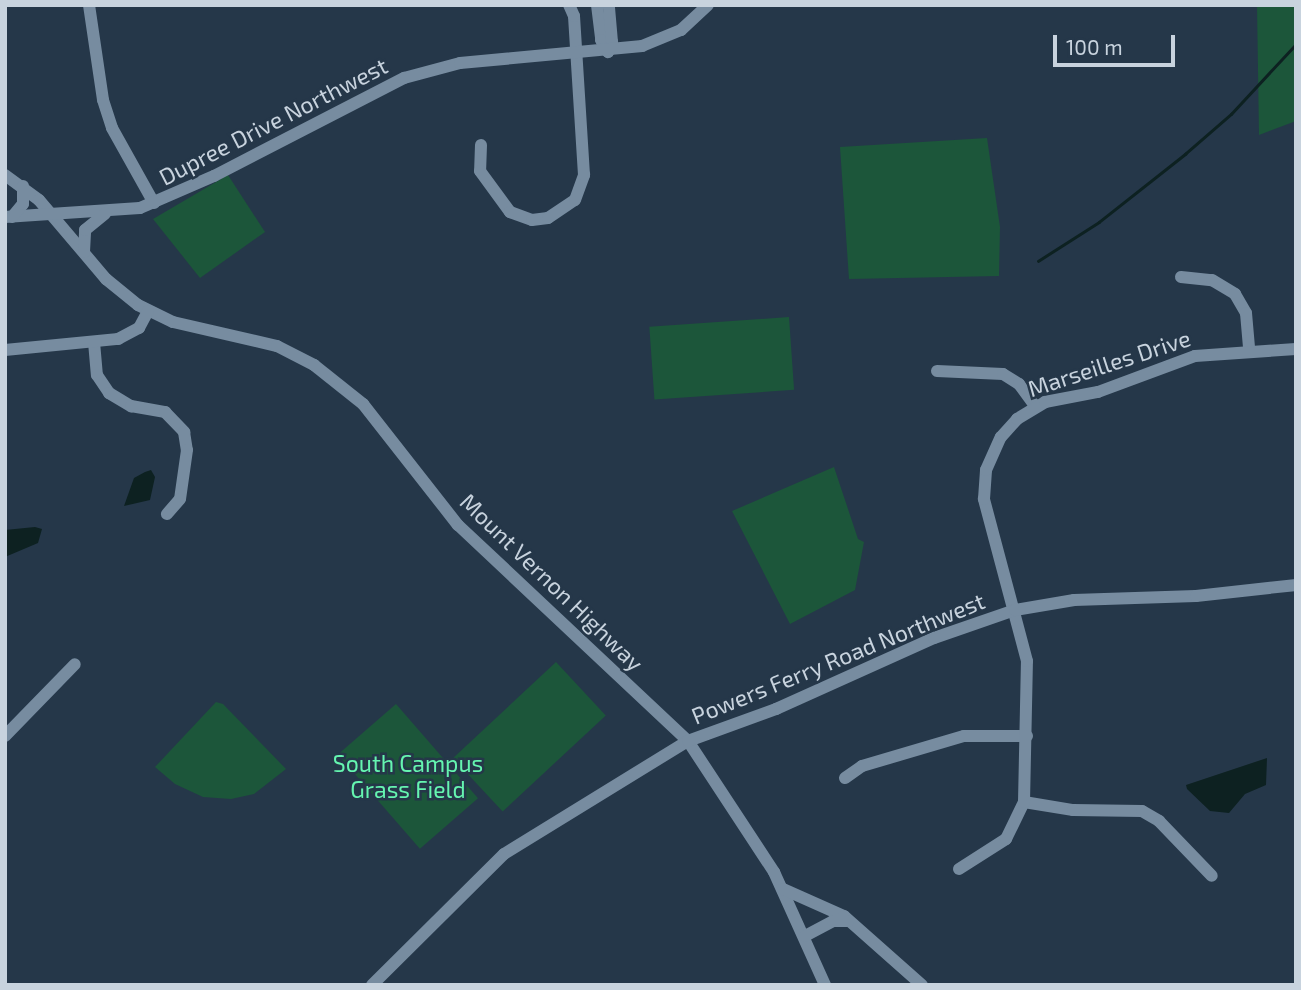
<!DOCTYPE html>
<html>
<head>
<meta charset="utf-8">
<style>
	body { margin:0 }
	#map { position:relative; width:1301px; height:990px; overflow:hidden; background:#253749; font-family:"Exo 2",sans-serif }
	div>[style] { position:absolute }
	.green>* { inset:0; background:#1c563a; transform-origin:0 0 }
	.water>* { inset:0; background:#0d2121 }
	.stream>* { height:2.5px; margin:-1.25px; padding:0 1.25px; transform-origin:1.25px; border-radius:1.25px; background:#0d2121 }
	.minor>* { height:12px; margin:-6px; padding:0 6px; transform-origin:6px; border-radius:6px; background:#778ca0 }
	span { translate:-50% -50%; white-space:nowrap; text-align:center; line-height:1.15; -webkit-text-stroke:5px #253749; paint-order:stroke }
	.street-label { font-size:23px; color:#c8d3de }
	.park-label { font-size:23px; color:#65f5b0 }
	.frame { position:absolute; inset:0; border:7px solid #c8d3de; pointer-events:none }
	.scale { position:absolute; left:1053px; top:35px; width:122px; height:32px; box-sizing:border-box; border:4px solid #c8d3de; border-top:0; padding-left:9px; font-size:21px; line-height:24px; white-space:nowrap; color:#c8d3de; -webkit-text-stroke:5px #253749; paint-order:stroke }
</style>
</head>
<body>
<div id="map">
	<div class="green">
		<div style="clip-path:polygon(1257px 5px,1296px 5px,1296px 121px,1259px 135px)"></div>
		<div style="clip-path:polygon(987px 138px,1000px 227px,999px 276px,849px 279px,840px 147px)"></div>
		<div style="clip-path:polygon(228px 175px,265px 232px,200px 278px,153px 219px)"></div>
		<div style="left:789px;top:317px;width:73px;height:140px;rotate:86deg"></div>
		<div style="clip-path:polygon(834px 467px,858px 539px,864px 542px,855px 590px,790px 624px,732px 511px)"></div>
		<div style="left:556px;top:662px;width:73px;height:141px;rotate:47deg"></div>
		<div style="clip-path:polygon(216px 702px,223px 704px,286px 769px,254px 794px,231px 799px,203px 797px,175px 784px,155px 767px)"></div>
		<div style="left:396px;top:704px;width:125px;height:77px;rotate:49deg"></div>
	</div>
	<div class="water">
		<div style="clip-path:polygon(145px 472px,151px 470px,155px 477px,150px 500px,124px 506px,134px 478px)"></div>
		<div style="clip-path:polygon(35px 527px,42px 529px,38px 543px,5px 557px,5px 530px)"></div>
		<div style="clip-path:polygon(1267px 758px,1266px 785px,1245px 794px,1229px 813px,1210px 811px,1187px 789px,1186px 785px)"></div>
	</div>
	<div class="stream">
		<div style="left:1038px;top:261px;width:72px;rotate:-32.6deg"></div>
		<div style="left:1099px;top:222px;width:110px;rotate:-38.3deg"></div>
		<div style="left:1185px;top:154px;width:61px;rotate:-41deg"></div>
		<div style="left:1231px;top:114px;width:96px;rotate:-47.1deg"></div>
	</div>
	<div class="minor">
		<div style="left:89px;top:5px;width:96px;rotate:81.6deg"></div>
		<div style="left:103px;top:100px;width:29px;rotate:72deg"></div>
		<div style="left:112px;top:128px;width:86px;rotate:60.8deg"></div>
		<div style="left:597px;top:5px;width:35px;rotate:83deg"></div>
		<div style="left:601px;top:40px;width:14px;rotate:60deg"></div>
		<div style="left:608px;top:52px;width:11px;rotate:-68deg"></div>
		<div style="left:612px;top:42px;width:37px;rotate:-95deg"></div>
		<div style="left:481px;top:145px;width:26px;rotate:92deg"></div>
		<div style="left:480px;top:171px;width:51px;rotate:53.8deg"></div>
		<div style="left:510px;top:212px;width:23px;rotate:20deg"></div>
		<div style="left:532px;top:220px;width:16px;rotate:-7deg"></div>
		<div style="left:548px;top:218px;width:32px;rotate:-34deg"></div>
		<div style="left:575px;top:200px;width:27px;rotate:-70deg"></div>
		<div style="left:584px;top:175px;width:159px;rotate:-93.6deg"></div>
		<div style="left:574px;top:16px;width:12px;rotate:-114deg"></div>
		<div style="left:5px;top:175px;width:42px;rotate:36.3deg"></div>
		<div style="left:39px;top:200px;width:104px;rotate:49.7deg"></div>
		<div style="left:106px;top:279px;width:41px;rotate:39.1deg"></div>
		<div style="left:138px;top:305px;width:39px;rotate:26deg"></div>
		<div style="left:173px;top:322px;width:107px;rotate:13deg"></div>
		<div style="left:277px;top:346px;width:42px;rotate:27.2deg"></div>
		<div style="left:314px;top:365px;width:63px;rotate:38.5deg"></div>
		<div style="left:363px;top:404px;width:154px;rotate:51.9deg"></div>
		<div style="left:458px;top:525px;width:316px;rotate:43.2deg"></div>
		<div style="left:688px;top:741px;width:157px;rotate:56.7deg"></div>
		<div style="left:774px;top:872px;width:124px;rotate:65.7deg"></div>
		<div style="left:5px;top:217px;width:135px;rotate:-3.8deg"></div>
		<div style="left:140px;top:208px;width:81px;rotate:-23.4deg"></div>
		<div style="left:214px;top:176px;width:214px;rotate:-27.3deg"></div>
		<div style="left:404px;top:78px;width:58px;rotate:-15deg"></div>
		<div style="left:460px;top:63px;width:183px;rotate:-5.3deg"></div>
		<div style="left:642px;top:46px;width:42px;rotate:-22.3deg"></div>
		<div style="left:681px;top:30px;width:37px;rotate:-43deg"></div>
		<div style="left:12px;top:217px;width:17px;rotate:-50deg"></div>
		<div style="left:23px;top:204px;width:18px;rotate:-90deg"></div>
		<div style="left:84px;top:252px;width:22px;rotate:-87deg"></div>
		<div style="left:85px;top:230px;width:26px;rotate:-39deg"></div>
		<div style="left:1181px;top:277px;width:31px;rotate:6deg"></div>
		<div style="left:1212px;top:280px;width:27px;rotate:31deg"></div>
		<div style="left:1235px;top:294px;width:22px;rotate:60deg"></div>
		<div style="left:1246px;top:313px;width:36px;rotate:85deg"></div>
		<div style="left:94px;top:342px;width:33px;rotate:85deg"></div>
		<div style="left:97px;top:375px;width:22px;rotate:56deg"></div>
		<div style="left:109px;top:393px;width:26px;rotate:31deg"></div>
		<div style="left:131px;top:406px;width:35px;rotate:10deg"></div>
		<div style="left:165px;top:412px;width:28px;rotate:46deg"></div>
		<div style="left:184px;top:432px;width:18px;rotate:81deg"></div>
		<div style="left:187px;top:450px;width:49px;rotate:98.1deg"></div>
		<div style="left:180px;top:499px;width:20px;rotate:131deg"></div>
		<div style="left:5px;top:350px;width:114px;rotate:-5.6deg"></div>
		<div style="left:118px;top:339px;width:24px;rotate:-28deg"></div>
		<div style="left:139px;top:328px;width:19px;rotate:-62deg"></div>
		<div style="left:937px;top:371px;width:66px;rotate:2.6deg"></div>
		<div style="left:1003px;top:374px;width:19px;rotate:32deg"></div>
		<div style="left:1019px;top:384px;width:27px;rotate:54deg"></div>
		<div style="left:5px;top:736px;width:100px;rotate:-45.8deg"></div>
		<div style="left:845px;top:778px;width:21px;rotate:-35deg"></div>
		<div style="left:862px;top:766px;width:106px;rotate:-16.4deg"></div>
		<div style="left:964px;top:736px;width:63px"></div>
		<div style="left:1024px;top:802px;width:50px;rotate:9.3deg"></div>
		<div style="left:1073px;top:810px;width:69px;rotate:0.8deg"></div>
		<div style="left:1142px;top:811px;width:20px;rotate:30deg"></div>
		<div style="left:1159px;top:821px;width:76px;rotate:46.1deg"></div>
		<div style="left:959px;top:869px;width:56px;rotate:-32.6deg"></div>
		<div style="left:1006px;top:839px;width:41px;rotate:-64.1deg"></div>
		<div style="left:1024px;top:802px;width:141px;rotate:-88.8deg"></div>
		<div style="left:1027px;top:661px;width:168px;rotate:-104.9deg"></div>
		<div style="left:984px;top:499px;width:29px;rotate:-86deg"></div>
		<div style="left:986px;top:470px;width:36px;rotate:-66deg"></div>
		<div style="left:1001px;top:437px;width:24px;rotate:-48deg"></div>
		<div style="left:1017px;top:419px;width:33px;rotate:-31deg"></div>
		<div style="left:1045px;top:402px;width:54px;rotate:-10.7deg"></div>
		<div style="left:1098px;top:392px;width:103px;rotate:-20.4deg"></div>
		<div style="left:1195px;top:356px;width:101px;rotate:-4deg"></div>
		<div style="left:783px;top:889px;width:67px;rotate:23.9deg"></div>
		<div style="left:844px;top:916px;width:104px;rotate:41.5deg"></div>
		<div style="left:805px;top:936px;width:32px;rotate:-28deg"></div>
		<div style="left:833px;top:921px;width:15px"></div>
		<div style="left:372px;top:985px;width:186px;rotate:-44.8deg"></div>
		<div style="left:504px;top:854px;width:216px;rotate:-31.6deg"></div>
		<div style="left:688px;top:741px;width:94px;rotate:-20deg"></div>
		<div style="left:776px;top:709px;width:173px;rotate:-24.2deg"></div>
		<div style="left:934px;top:638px;width:86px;rotate:-19.1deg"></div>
		<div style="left:1015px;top:610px;width:60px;rotate:-9.6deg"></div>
		<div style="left:1074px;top:600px;width:122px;rotate:-1.9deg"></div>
		<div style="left:1196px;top:596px;width:101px;rotate:-6.3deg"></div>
	</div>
	<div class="street-label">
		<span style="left:273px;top:121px;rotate:-27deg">Dupree Drive Northwest</span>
		<span style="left:1109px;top:363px;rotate:-18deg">Marseilles Drive</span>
		<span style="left:552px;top:582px;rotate:44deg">Mount Vernon Highway</span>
		<span style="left:838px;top:658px;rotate:-22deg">Powers Ferry Road Northwest</span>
	</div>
	<div class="park-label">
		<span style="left:408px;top:776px">South Campus<br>Grass Field</span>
	</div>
	<div class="frame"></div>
	<div class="scale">100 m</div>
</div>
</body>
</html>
